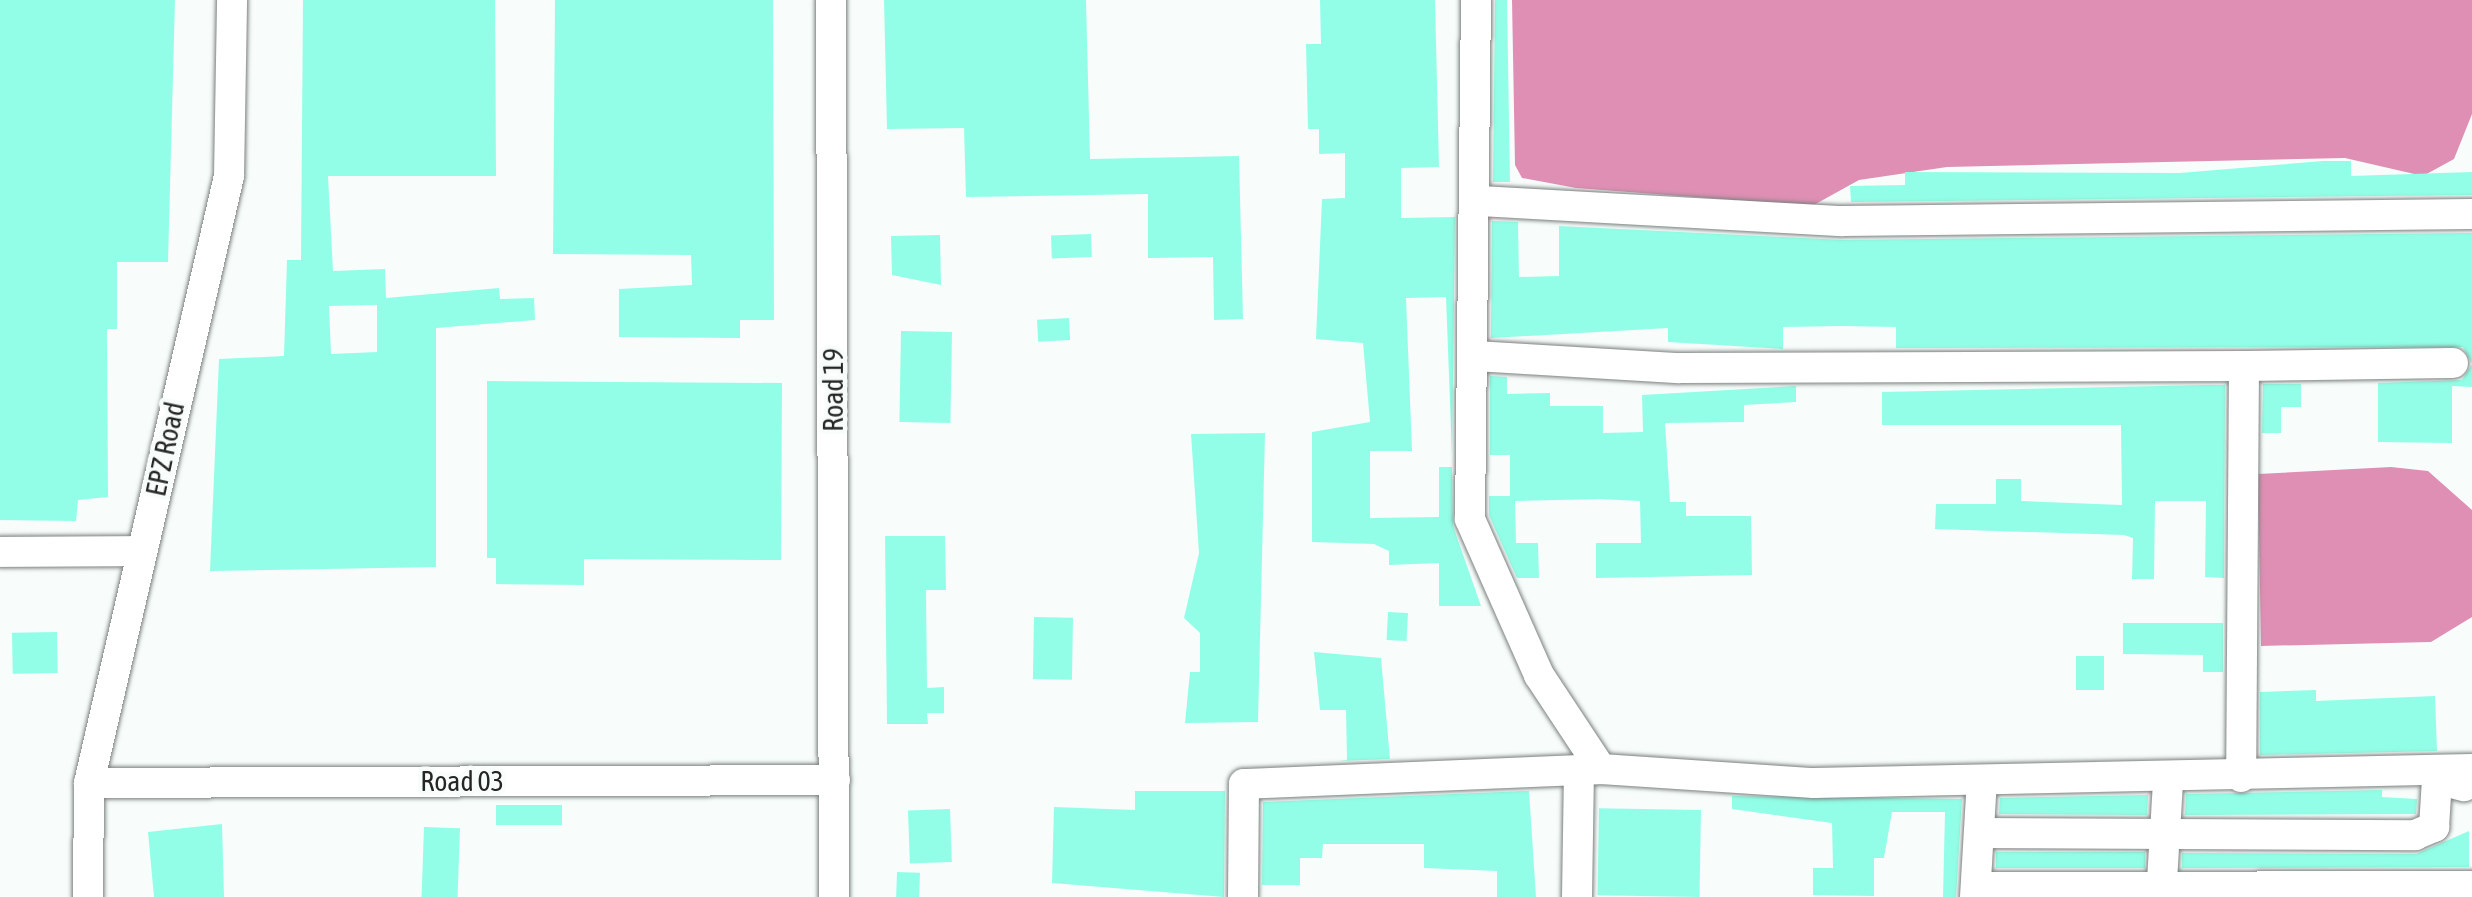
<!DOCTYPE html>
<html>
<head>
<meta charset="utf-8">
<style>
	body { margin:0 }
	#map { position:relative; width:2472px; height:897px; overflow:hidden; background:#f8fdfc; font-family:"Asap Condensed",sans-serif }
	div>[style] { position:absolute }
	.water>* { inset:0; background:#df8fb4 }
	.building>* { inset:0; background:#92fee7; transform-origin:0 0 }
	.roads { filter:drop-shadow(0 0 2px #7b807f) drop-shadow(0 0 2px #7b807f) }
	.minor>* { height:30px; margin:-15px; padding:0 15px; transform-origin:15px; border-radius:15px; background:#fff }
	span { translate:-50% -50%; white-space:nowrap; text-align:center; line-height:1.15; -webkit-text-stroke:9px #f8fdfc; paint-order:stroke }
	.street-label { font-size:28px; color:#242625 }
</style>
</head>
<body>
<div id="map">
	<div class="water">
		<div style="clip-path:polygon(1512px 0,2472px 0,2472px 114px,2454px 159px,2423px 176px,2345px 158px,1947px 167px,1859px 180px,1812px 206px,1576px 188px,1522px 178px,1515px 165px)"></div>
		<div style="clip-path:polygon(2391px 467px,2428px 471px,2472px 510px,2472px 617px,2431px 642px,2261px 646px,2258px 474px)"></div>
	</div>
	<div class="building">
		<div style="clip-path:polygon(0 0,175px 0,168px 262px,117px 262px,117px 329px,107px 329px,108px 497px,78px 500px,76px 521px,0 520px)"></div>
		<div style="clip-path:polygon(evenodd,303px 0,495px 0,496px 176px,328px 176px,333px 271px,385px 269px,386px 298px,499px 288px,500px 299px,534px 298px,535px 320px,436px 328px,436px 567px,210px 571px,219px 359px,284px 356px,287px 260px,301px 260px,303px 0,377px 305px,377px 352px,331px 354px,329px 306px,377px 305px)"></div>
		<div style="clip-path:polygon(555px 0,773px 0,774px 320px,740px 320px,740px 338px,619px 337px,619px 289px,692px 285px,691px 255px,553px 254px)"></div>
		<div style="clip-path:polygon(884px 0,1086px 0,1090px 159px,1239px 156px,1243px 319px,1214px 320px,1213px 257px,1148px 258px,1148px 194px,966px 197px,964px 128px,887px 129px)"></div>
		<div style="clip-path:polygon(1320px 0,1435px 0,1439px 167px,1401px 168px,1401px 218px,1455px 217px,1452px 455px,1446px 297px,1406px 298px,1412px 451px,1370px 451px,1370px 518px,1439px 517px,1439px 467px,1452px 467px,1453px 526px,1481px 606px,1439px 606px,1439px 563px,1389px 565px,1389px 551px,1374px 544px,1312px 542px,1312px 432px,1370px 422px,1363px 343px,1316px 339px,1322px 199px,1345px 198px,1345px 153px,1319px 154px,1319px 129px,1308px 129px,1306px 44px,1321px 44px)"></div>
		<div style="clip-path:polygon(1495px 0,1507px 0,1510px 182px,1493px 182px)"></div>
		<div style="clip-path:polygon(2323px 161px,2351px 161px,2351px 176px,2472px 172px,2472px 195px,1851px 202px,1850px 186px,1905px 185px,1905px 172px,2180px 173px)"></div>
		<div style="clip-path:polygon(1492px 221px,1518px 222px,1519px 277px,1559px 276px,1559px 226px,1842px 240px,2472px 233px,2472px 387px,2452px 386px,2452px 443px,2378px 442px,2378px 383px,2462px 380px,2472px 364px,2463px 347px,1896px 348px,1896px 327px,1842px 326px,1783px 327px,1783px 349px,1668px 342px,1668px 328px,1491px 338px)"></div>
		<div style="left:1091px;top:234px;width:23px;height:40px;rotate:88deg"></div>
		<div style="clip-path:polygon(940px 235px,941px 285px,892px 275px,891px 236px)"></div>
		<div style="left:1069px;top:318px;width:22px;height:32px;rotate:87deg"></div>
		<div style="left:901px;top:331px;width:51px;height:91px;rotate:1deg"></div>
		<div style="clip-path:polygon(1490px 376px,1507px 377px,1507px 394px,1550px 393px,1550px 406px,1603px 406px,1603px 433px,1643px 432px,1642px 395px,1796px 386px,1796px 402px,1744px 405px,1744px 422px,1665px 423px,1670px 502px,1686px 502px,1686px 516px,1751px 516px,1752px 575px,1596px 578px,1596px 543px,1641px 543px,1640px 501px,1600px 499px,1515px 501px,1516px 543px,1538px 543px,1539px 578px,1517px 578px,1489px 515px,1489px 496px,1510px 496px,1510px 455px,1490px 455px)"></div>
		<div style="clip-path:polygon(487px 381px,782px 383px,781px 560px,584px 559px,584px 585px,496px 584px,496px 558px,487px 558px)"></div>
		<div style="clip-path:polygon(2263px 384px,2301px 384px,2301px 407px,2281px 407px,2281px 433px,2262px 433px)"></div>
		<div style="clip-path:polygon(2208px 385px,2225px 385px,2224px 578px,2205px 577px,2206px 501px,2155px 501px,2154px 579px,2132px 579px,2133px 538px,2124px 535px,1935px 529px,1936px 504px,1996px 504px,1996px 479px,2021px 479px,2021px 501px,2122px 505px,2121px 425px,1882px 425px,1882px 392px)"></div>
		<div style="clip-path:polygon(1265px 433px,1258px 722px,1185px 723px,1190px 672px,1200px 672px,1200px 633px,1184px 618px,1199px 553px,1191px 434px)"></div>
		<div style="clip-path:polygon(885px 536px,945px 536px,946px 590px,926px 590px,927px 688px,944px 687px,944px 713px,927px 713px,928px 724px,887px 724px)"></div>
		<div style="left:1388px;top:612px;width:20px;height:28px;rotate:3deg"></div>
		<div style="left:1034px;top:617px;width:39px;height:62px;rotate:1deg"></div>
		<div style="clip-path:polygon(2123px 623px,2223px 623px,2223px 672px,2203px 672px,2203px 655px,2123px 654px)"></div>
		<div style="left:57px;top:632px;width:41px;height:45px;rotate:89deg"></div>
		<div style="clip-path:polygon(1314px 652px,1381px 658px,1390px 759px,1339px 761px,1347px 760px,1346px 710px,1320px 710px)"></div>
		<div style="left:2104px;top:656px;width:34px;height:28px;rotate:90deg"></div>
		<div style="clip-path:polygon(2316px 690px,2316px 701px,2435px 696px,2437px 751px,2260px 755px,2260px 692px)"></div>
		<div style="clip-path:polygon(2382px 790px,2382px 797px,2417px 799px,2416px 814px,2185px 815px,2186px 794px)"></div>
		<div style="clip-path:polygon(1135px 791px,1225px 791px,1224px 897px,1052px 883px,1054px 807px,1135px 810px)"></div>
		<div style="clip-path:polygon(1529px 791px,1536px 897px,1497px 897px,1497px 871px,1424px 868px,1424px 844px,1323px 844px,1322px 858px,1300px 858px,1300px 885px,1262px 885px,1263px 802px)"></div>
		<div style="clip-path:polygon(2148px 795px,2147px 815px,1999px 814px,2000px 798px)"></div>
		<div style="clip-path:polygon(1732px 796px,1962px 799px,1956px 897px,1943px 897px,1945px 812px,1892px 812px,1884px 858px,1874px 858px,1874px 896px,1813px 895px,1813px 868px,1833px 868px,1832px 823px,1732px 809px)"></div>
		<div style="left:562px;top:805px;width:20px;height:66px;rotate:90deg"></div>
		<div style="left:950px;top:809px;width:53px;height:42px;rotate:88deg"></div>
		<div style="left:1701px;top:810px;width:87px;height:102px;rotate:91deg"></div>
		<div style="clip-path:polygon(222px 824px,224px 897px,154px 897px,148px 832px)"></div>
		<div style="left:424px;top:827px;width:36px;height:70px;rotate:2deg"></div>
		<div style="clip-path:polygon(2469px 831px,2469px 867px,2182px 868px,2182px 853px,2416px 854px)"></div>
		<div style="left:1996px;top:852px;width:149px;height:16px"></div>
		<div style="left:897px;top:872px;width:23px;height:25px;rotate:2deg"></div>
	</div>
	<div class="roads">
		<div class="minor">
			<div style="left:831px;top:0;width:897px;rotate:89.81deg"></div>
			<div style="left:1480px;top:201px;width:363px;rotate:3.2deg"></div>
			<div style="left:1842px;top:221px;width:630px;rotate:-0.64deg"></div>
			<div style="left:1475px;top:356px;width:205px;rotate:3.4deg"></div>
			<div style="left:1680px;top:368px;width:564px;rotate:-0.2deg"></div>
			<div style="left:2244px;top:366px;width:411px;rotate:90.4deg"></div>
			<div style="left:2244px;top:366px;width:209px;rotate:-0.8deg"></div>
			<div style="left:0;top:552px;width:142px;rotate:-0.4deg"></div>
			<div style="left:1601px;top:769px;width:213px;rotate:3.8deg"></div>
			<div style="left:1814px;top:783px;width:658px;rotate:-1.22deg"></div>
			<div style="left:89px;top:783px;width:746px;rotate:-0.23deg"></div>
			<div style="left:1979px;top:833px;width:436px;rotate:0.3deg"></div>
			<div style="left:2415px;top:835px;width:21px;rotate:-23deg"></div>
			<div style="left:2434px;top:827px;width:48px;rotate:-86.4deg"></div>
			<div style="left:2437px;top:779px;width:28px;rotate:15deg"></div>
			<div style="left:1976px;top:887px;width:496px;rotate:-0.1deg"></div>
			<div style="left:88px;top:897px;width:114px;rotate:-89.5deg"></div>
			<div style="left:89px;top:783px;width:623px;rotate:-77.01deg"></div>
			<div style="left:229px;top:176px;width:176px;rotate:-89deg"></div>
			<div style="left:1243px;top:897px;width:113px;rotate:-89.5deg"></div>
			<div style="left:1244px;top:784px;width:357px;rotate:-2.4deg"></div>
			<div style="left:1601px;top:769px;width:113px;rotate:-123.4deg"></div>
			<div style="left:1539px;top:675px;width:171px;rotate:-113.9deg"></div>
			<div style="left:1470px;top:519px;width:519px;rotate:-89.34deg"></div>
			<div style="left:1577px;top:897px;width:126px;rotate:-89.1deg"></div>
			<div style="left:1975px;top:897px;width:117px;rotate:-86.6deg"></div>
			<div style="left:2161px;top:897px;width:115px;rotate:-86.5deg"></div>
		</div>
	</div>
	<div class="street-label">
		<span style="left:833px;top:390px;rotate:-90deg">Road 19</span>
		<span style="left:165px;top:449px;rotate:-78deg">EPZ Road</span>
		<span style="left:462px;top:781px">Road 03</span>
	</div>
</div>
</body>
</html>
